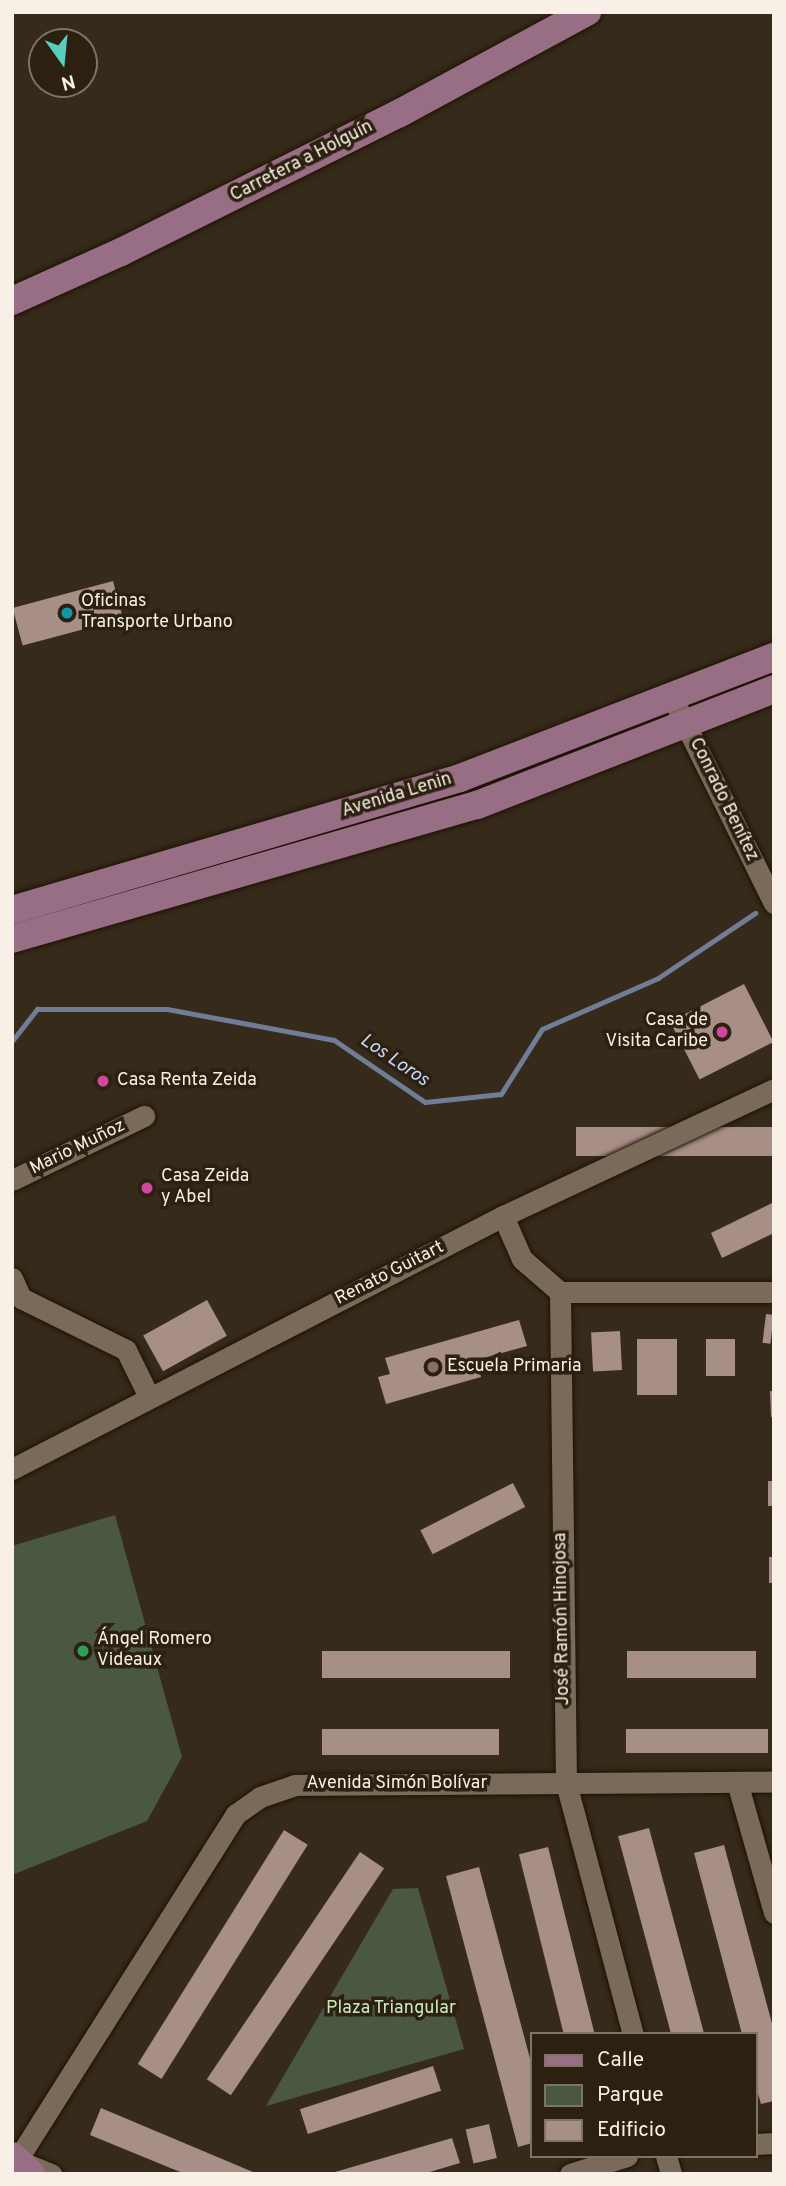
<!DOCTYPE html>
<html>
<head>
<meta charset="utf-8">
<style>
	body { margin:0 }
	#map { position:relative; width:786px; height:2186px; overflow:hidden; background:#362a1a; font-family:Overpass,sans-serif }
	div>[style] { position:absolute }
	.green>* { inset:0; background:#4a5843 }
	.stream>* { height:5px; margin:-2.5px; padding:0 2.5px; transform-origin:2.5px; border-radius:2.5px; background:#6f7d96 }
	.building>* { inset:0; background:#a78e87; transform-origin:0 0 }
	.roads { filter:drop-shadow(0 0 2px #1e1204) drop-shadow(0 0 2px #1e1204) }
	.minor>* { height:21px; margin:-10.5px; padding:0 10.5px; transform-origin:10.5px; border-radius:10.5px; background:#796a59 }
	.major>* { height:28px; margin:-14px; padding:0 14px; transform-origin:14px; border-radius:14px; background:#976e84 }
	.dots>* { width:19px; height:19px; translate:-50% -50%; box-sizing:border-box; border:4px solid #2c2010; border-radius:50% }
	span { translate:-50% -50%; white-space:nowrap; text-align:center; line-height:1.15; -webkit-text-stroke:7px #2c2010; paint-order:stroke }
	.street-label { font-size:18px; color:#f8f0e6 }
	.poi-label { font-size:18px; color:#f8f0e6 }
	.left { translate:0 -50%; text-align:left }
	.right { translate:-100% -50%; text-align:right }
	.park-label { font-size:18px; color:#cbeaba }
	.water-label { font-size:19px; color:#c3d8fe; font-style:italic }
	.frame { position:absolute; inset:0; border:14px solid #f8f0e6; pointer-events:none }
	.legend { position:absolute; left:530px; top:2032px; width:228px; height:126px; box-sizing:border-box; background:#2c2010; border:2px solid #7e7366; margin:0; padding:9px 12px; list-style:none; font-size:21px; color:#f8f0e6 }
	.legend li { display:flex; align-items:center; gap:14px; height:35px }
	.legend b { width:35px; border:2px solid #7e7366 }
	.north { position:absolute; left:28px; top:28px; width:70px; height:70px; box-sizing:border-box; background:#2c2010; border:2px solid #7e7366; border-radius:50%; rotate:165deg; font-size:19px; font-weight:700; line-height:28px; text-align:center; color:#f8f0e6 }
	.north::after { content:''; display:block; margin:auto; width:24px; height:32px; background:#58cebf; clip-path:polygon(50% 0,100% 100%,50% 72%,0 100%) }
</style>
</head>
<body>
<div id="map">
	<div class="green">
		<div style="clip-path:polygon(115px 1515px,182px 1757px,147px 1821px,12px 1875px,12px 1546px)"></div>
		<div style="clip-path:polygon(418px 1888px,464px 2049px,266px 2106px,393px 1889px)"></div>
	</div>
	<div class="stream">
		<div style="left:12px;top:1041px;width:41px;rotate:-52deg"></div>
		<div style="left:37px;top:1009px;width:130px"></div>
		<div style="left:167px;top:1009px;width:170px;rotate:10.5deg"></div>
		<div style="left:334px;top:1040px;width:110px;rotate:34.3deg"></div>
		<div style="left:425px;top:1102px;width:76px;rotate:-6deg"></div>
		<div style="left:501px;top:1094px;width:77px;rotate:-57.8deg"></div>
		<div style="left:542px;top:1029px;width:127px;rotate:-23.7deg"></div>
		<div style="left:658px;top:978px;width:117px;rotate:-33.8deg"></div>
	</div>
	<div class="building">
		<div style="left:113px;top:581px;width:39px;height:104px;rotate:75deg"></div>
		<div style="left:744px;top:984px;width:65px;height:83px;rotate:63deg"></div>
		<div style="left:774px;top:1127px;width:29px;height:198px;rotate:90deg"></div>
		<div style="clip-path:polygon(774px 1202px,774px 1233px,722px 1258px,711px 1233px)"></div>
		<div style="left:207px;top:1300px;width:41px;height:73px;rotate:61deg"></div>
		<div style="left:766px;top:1314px;width:8px;height:29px;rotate:7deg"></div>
		<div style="clip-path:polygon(519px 1320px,527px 1346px,476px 1360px,481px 1377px,386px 1404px,378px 1377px,390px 1374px,385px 1358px)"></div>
		<div style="left:620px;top:1331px;width:39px;height:29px;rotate:87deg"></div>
		<div style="left:637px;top:1339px;width:40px;height:56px"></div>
		<div style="left:706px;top:1339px;width:29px;height:37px"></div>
		<div style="clip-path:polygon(770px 1391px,774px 1391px,774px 1417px,771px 1417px)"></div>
		<div style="left:768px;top:1481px;width:6px;height:25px"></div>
		<div style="left:513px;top:1483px;width:27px;height:104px;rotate:63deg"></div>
		<div style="left:769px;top:1557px;width:5px;height:26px"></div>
		<div style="left:510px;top:1651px;width:27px;height:188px;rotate:90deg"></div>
		<div style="left:756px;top:1651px;width:27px;height:129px;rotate:90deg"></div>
		<div style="left:499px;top:1729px;width:26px;height:177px;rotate:90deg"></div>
		<div style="left:626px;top:1729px;width:142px;height:24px"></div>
		<div style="left:649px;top:1828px;width:213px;height:32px;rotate:75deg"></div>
		<div style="left:284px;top:1830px;width:28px;height:276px;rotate:32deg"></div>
		<div style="clip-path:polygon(724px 1845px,774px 2031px,774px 2101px,761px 2104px,756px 2087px,756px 2034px,742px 2034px,694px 1853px)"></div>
		<div style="left:548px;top:1847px;width:193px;height:30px;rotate:76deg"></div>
		<div style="left:360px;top:1852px;width:29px;height:274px;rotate:34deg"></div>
		<div style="clip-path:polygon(479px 1867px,532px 2066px,532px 2143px,518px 2147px,446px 1876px)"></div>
		<div style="left:433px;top:2066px;width:26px;height:140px;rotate:72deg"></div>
		<div style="clip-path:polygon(101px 2108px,258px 2174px,185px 2174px,90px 2135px)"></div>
		<div style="left:489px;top:2124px;width:35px;height:24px;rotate:77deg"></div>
		<div style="clip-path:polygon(452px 2138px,460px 2163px,423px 2174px,328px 2174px)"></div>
	</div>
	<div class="roads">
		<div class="minor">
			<div style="left:672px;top:697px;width:230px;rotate:63.7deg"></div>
			<div style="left:12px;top:1180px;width:147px;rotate:-25.9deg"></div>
			<div style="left:503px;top:1216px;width:47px;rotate:66.2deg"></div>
			<div style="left:522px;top:1259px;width:50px;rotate:41deg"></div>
			<div style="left:560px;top:1292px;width:491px;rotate:89.3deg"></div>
			<div style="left:566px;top:1783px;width:260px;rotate:75.1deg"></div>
			<div style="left:12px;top:1278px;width:22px;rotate:66deg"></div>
			<div style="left:21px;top:1298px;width:117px;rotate:26.3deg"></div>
			<div style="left:126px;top:1350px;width:52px;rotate:63.9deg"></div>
			<div style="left:560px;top:1292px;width:214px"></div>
			<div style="left:12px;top:1469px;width:552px;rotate:-27.26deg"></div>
			<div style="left:503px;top:1216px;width:299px;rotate:-25.1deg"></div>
			<div style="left:737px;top:1782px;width:136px;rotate:74.2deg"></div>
			<div style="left:756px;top:2144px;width:18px;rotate:-3deg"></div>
			<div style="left:666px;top:2156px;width:19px;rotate:74deg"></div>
			<div style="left:19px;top:2161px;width:35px;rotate:22deg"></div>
			<div style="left:12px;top:2168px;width:419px;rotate:-57.7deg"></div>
			<div style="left:236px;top:1814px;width:29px;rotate:-35deg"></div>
			<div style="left:260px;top:1797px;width:37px;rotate:-19deg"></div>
			<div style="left:295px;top:1785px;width:479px;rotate:-0.4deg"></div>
			<div style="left:570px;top:2174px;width:60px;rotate:-17.5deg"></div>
		</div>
		<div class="major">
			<div style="left:12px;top:301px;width:120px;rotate:-24.2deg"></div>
			<div style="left:121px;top:252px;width:312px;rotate:-26.5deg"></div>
			<div style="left:400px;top:113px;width:213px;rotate:-28.4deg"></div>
			<div style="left:12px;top:910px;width:467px;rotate:-16.4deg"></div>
			<div style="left:460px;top:778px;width:337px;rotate:-21.1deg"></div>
			<div style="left:12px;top:939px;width:484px;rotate:-16.1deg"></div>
			<div style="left:477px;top:805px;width:319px;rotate:-21.3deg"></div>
			<div style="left:12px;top:2156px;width:26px;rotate:43deg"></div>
		</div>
	</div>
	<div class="dots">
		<div style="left:67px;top:613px;background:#0f9aa8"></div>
		<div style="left:722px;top:1032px;background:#d1479c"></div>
		<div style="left:103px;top:1081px;background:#d1479c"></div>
		<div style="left:147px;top:1188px;background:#d1479c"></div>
		<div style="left:433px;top:1367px;background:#8d6e63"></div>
		<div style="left:83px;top:1651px;background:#2e9e5b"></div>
	</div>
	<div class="street-label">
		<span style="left:302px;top:162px;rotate:-27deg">Carretera a Holguín</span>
		<span style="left:397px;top:796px;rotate:-17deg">Avenida Lenin</span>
		<span style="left:723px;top:800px;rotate:64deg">Conrado Benítez</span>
		<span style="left:78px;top:1148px;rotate:-26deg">Mario Muñoz</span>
		<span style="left:390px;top:1274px;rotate:-27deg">Renato Guitart</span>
		<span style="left:563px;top:1619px;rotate:-91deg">José Ramón Hinojosa</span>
		<span style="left:397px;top:1784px">Avenida Simón Bolívar</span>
	</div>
	<div class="poi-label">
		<span class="left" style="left:81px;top:613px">Oficinas<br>Transporte Urbano</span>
		<span class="right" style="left:708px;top:1032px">Casa de<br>Visita Caribe</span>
		<span class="left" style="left:117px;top:1081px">Casa Renta Zeida</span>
		<span class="left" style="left:161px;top:1188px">Casa Zeida<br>y Abel</span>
		<span class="left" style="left:447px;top:1367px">Escuela Primaria</span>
		<span class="left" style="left:97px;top:1651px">Ángel Romero<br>Videaux</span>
	</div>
	<div class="park-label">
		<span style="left:391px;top:2009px">Plaza Triangular</span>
	</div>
	<div class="water-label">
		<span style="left:394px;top:1061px;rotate:34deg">Los Loros</span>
	</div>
	<div class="frame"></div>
	<ul class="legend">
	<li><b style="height:9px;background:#976e84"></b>Calle</li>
	<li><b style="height:19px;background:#4a5843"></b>Parque</li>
	<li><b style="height:19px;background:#a78e87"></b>Edificio</li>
	</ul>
	<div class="north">N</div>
</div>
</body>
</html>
